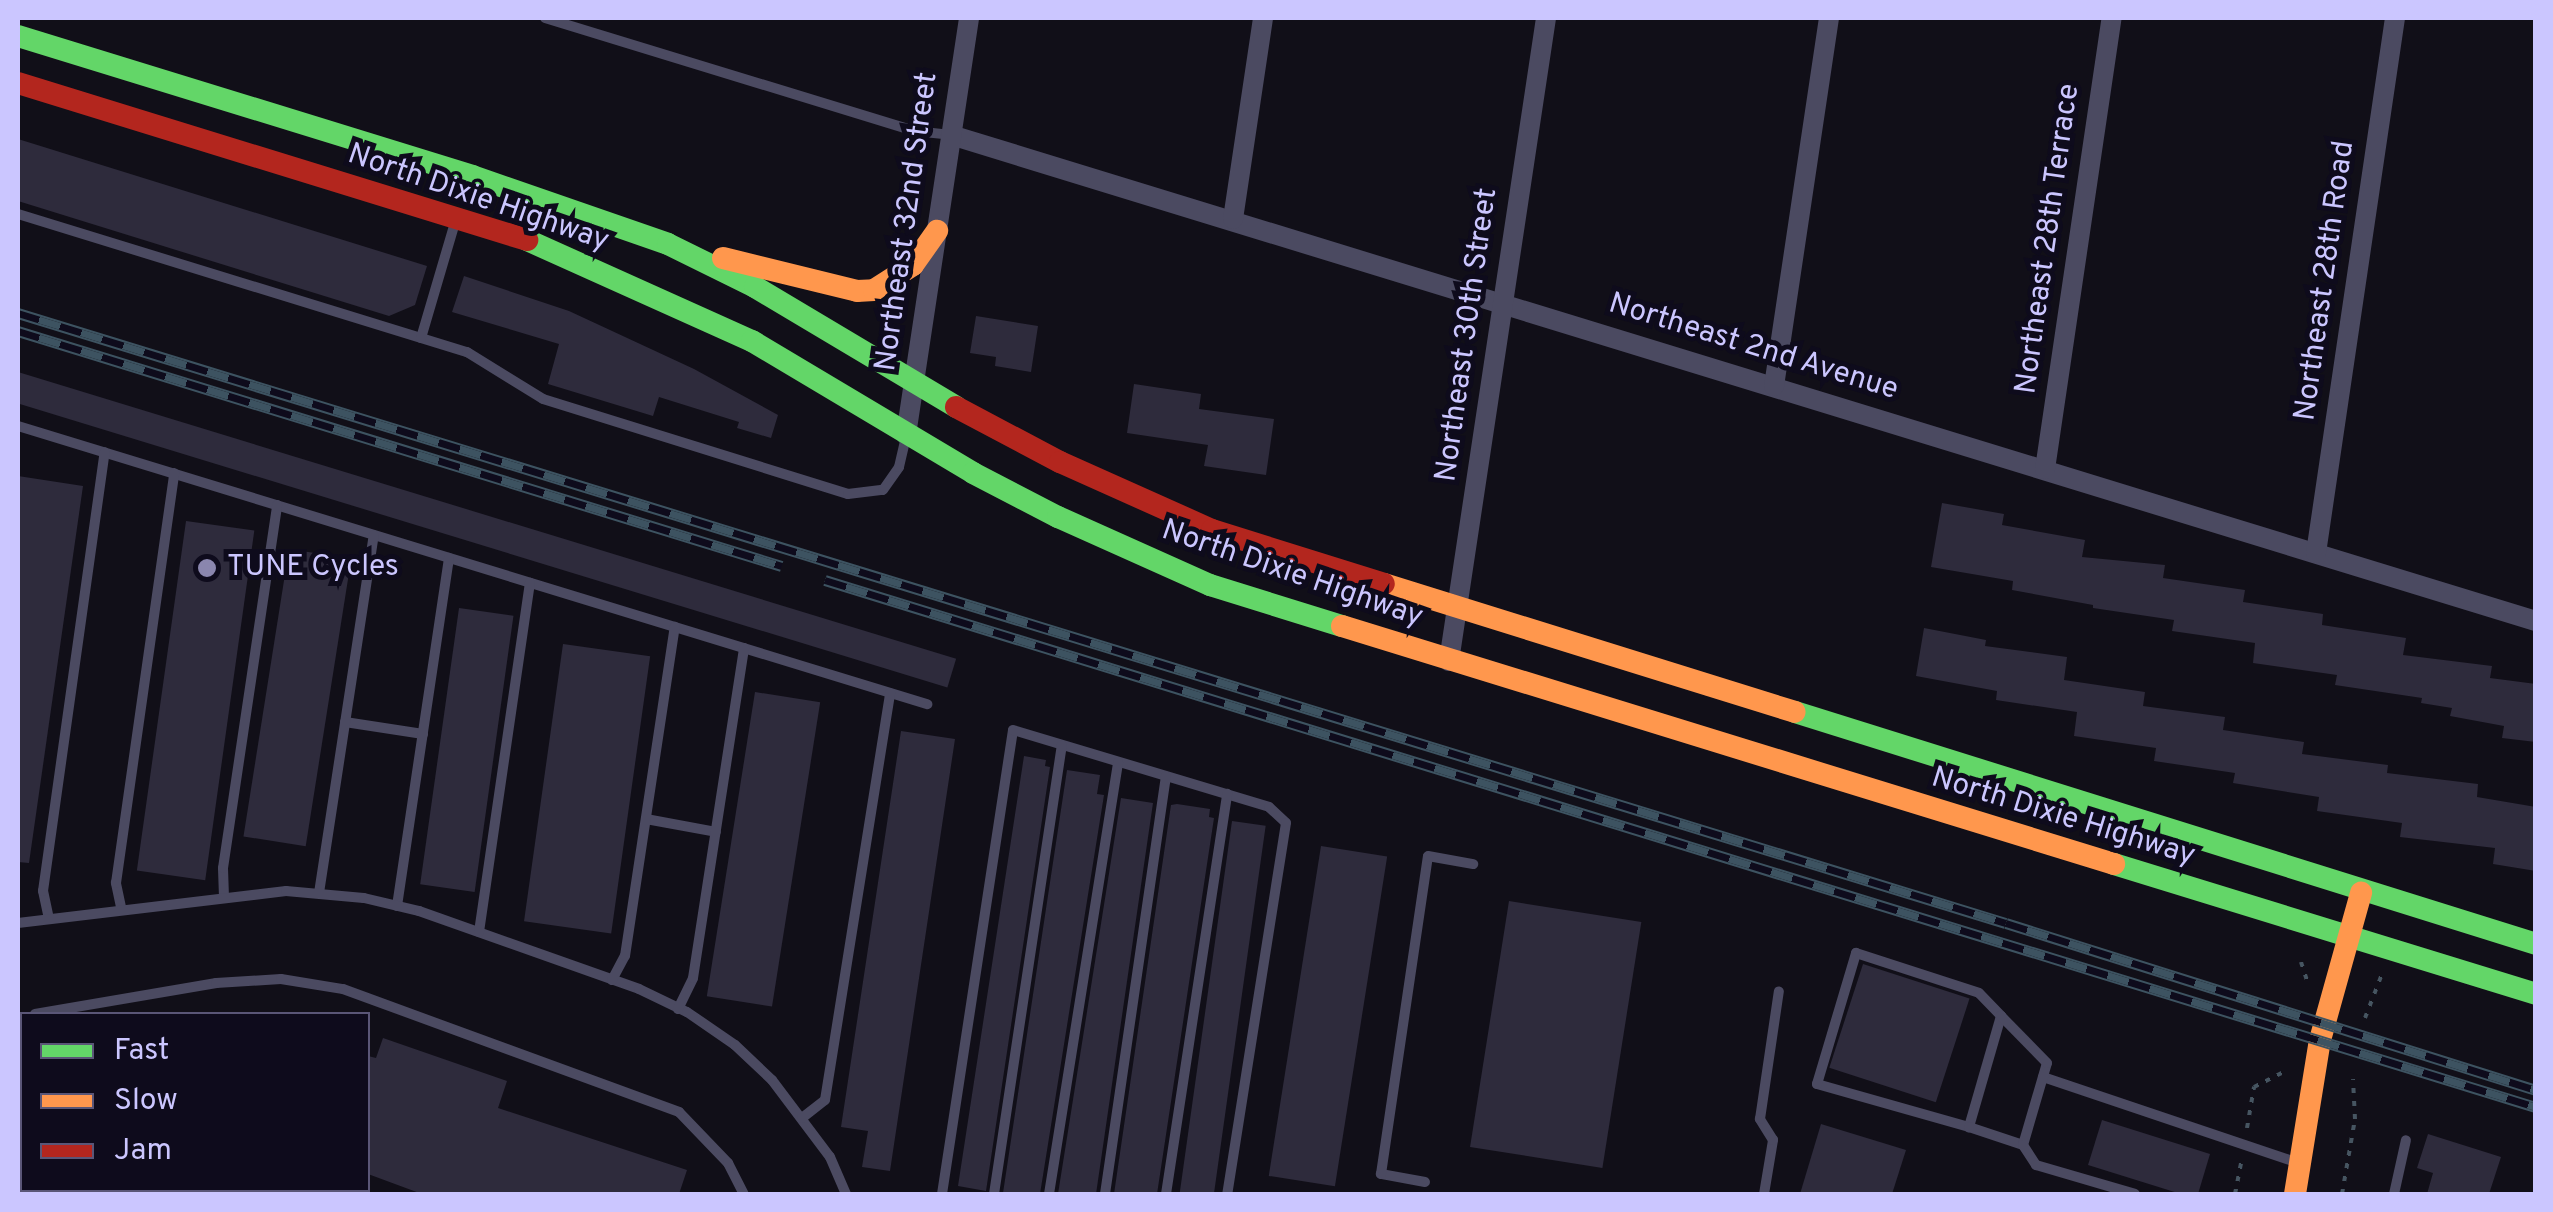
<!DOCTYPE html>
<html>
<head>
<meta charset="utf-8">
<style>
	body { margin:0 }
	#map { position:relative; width:2553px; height:1212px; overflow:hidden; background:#110f18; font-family:Overpass,sans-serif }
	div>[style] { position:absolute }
	.building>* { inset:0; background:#2e2b3c; transform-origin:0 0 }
	.path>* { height:4px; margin-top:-2px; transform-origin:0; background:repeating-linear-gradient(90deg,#465561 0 5px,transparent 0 13px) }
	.lane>* { height:10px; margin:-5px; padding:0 5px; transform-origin:5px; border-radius:5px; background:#4b4a61 }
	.street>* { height:20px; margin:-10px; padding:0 10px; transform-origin:10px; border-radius:10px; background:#4b4a61 }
	.fast>* { height:22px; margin:-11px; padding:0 11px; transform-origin:11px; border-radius:11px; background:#63d668 }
	.slow>* { height:22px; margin:-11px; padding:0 11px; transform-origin:11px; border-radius:11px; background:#ff974d }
	.jam>* { height:22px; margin:-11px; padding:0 11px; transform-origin:11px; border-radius:11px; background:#b3261e }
	.rail>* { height:11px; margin-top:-5.5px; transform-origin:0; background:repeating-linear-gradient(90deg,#0e0b1c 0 22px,#3d5361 0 44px); box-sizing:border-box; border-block:2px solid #3d5361 }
	.dots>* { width:28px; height:28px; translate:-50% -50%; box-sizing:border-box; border:5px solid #0e0b1c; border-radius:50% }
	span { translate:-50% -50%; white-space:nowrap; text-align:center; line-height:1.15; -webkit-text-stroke:10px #0e0b1c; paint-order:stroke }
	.street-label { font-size:30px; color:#cbc6ff }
	.poi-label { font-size:30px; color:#cbc6ff }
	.left { translate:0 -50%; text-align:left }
	.frame { position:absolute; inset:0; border:20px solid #cbc6ff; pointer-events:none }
	.legend { position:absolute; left:20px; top:1012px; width:350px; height:180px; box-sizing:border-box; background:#0e0b1c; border:2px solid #5a5677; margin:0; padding:12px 18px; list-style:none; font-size:30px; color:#cbc6ff }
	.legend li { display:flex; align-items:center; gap:20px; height:50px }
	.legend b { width:50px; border:2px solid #5a5677 }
</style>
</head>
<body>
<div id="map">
	<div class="building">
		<div style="clip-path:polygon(18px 139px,427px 266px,415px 305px,389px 316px,18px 201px)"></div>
		<div style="clip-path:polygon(464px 276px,569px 311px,694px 369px,778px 415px,771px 438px,737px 428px,739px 422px,659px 397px,653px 416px,548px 384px,559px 344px,452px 312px)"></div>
		<div style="clip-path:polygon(976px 316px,1038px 326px,1031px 372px,995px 366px,996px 357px,970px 353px)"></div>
		<div style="left:18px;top:372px;width:981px;height:30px;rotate:17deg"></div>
		<div style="clip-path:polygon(1134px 384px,1201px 394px,1199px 409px,1274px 419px,1266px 475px,1204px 466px,1208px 445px,1127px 433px)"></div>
		<div style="clip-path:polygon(18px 476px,83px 486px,29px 863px,18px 862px)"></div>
		<div style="clip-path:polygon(1942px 503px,2004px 514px,2002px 525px,2085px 540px,2082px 557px,2165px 565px,2163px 578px,2245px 590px,2243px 602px,2323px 614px,2322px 625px,2406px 638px,2403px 655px,2492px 666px,2490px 678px,2536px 684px,2536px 742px,2502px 738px,2504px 726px,2450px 716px,2452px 708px,2421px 703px,2422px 698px,2335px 685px,2337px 675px,2253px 663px,2255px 643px,2172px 631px,2174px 620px,2093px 608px,2093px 605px,2012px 590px,2013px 581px,1931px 567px)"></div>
		<div style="left:186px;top:521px;width:69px;height:353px;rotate:8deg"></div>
		<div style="left:289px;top:549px;width:63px;height:291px;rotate:9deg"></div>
		<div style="left:459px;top:608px;width:55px;height:279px;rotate:8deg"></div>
		<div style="clip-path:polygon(1924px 628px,1986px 640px,1985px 646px,2067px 657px,2064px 680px,2145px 692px,2143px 706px,2225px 717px,2223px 730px,2304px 742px,2302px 754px,2388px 765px,2387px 773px,2478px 784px,2477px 797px,2536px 807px,2536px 871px,2493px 864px,2495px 848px,2400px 837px,2402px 823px,2317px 811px,2319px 797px,2233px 783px,2235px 773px,2154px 761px,2156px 748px,2074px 736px,2077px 712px,1996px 700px,1997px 691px,1916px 676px)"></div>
		<div style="left:563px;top:644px;width:88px;height:280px;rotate:8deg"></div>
		<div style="left:755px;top:692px;width:66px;height:308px;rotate:9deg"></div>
		<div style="clip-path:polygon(901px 731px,955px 739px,890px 1171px,862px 1167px,868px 1131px,841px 1127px)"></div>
		<div style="clip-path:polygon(1024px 756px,1046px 760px,1045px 766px,1050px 767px,986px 1191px,958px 1186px)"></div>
		<div style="clip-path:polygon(1067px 770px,1100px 775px,1097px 794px,1104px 795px,1040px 1194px,1010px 1194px,1003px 1193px)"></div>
		<div style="clip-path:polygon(1121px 798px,1153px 803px,1096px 1194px,1058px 1194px)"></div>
		<div style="clip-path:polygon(1177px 804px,1210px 809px,1209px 817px,1214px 818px,1157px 1194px,1114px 1194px,1171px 805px)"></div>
		<div style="left:1232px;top:821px;width:34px;height:377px;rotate:8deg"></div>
		<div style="left:1321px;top:846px;width:67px;height:334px;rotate:9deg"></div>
		<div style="left:1509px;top:901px;width:134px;height:249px;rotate:9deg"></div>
		<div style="left:1863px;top:964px;width:112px;height:109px;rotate:18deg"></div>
		<div style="clip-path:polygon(383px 1038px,507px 1081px,498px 1108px,687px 1170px,679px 1194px,422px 1194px,368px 1174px,368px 1056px,376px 1058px)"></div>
		<div style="clip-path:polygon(2102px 1120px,2210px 1154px,2198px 1194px,2181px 1194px,2088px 1165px)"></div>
		<div style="clip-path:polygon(1821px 1124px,1906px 1150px,1892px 1194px,1800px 1194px)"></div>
		<div style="clip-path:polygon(2428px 1134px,2501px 1157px,2489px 1194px,2427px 1194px,2433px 1173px,2417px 1168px)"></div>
	</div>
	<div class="path">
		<div style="left:2301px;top:962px;width:23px;rotate:72deg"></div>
		<div style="left:2365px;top:1018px;width:47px;rotate:-68.9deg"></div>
		<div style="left:2247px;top:1128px;width:42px;rotate:-80.3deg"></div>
		<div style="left:2254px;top:1087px;width:38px;rotate:-27deg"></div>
		<div style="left:223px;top:1190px;width:11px;rotate:22deg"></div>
		<div style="left:2235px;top:1194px;width:33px;rotate:-79deg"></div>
		<div style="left:2342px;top:1194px;width:76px;rotate:-80.2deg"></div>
		<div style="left:2355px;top:1119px;width:40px;rotate:-92.9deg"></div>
	</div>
	<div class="lane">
		<div style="left:545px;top:18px;width:386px;rotate:17deg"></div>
		<div style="left:914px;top:131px;width:37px;rotate:6deg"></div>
		<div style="left:18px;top:214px;width:470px;rotate:17.1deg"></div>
		<div style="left:467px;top:352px;width:89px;rotate:31.7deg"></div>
		<div style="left:543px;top:399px;width:319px;rotate:17.3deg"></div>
		<div style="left:848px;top:494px;width:35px;rotate:-7deg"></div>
		<div style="left:883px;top:490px;width:28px;rotate:-55deg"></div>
		<div style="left:899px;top:467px;width:31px;rotate:-77deg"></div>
		<div style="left:421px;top:338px;width:124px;rotate:-73.6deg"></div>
		<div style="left:18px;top:426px;width:951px;rotate:17.01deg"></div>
		<div style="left:345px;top:722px;width:79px;rotate:8.7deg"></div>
		<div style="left:646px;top:819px;width:71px;rotate:10.5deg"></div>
		<div style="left:319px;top:893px;width:362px;rotate:-81.3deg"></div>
		<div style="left:224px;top:897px;width:29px;rotate:-92deg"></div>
		<div style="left:223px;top:868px;width:367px;rotate:-81.5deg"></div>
		<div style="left:397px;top:906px;width:352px;rotate:-81.5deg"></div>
		<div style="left:121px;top:907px;width:25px;rotate:-102deg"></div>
		<div style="left:116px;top:883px;width:414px;rotate:-81.9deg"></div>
		<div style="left:49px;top:919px;width:29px;rotate:-102deg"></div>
		<div style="left:43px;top:891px;width:443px;rotate:-82deg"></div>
		<div style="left:18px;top:923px;width:270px;rotate:-6.8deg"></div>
		<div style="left:286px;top:891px;width:78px;rotate:5.1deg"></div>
		<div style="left:364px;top:898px;width:57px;rotate:13.3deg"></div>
		<div style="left:419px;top:911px;width:233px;rotate:19.5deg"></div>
		<div style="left:639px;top:989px;width:53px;rotate:25.6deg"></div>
		<div style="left:687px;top:1012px;width:58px;rotate:34.5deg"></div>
		<div style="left:735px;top:1045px;width:51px;rotate:43.4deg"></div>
		<div style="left:772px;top:1080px;width:96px;rotate:53deg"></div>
		<div style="left:830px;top:1157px;width:40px;rotate:66.6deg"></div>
		<div style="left:479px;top:932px;width:353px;rotate:-81.7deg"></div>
		<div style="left:1856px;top:953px;width:129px;rotate:18deg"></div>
		<div style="left:1979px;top:993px;width:32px;rotate:46deg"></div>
		<div style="left:2001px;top:1016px;width:116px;rotate:106.1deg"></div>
		<div style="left:1969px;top:1127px;width:158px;rotate:-164.2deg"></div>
		<div style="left:1817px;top:1084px;width:137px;rotate:-73.4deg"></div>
		<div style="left:612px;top:980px;width:27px;rotate:-62deg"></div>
		<div style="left:625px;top:956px;width:333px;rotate:-81.4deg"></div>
		<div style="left:678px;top:1009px;width:34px;rotate:-64deg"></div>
		<div style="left:693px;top:978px;width:334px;rotate:-81.2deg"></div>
		<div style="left:35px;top:1014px;width:184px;rotate:-9.7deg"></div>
		<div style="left:216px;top:983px;width:65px;rotate:-3.5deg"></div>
		<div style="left:281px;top:979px;width:63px;rotate:9.2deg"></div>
		<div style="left:343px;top:989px;width:358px;rotate:20.1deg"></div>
		<div style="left:679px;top:1112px;width:71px;rotate:46.1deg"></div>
		<div style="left:728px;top:1163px;width:35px;rotate:63deg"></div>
		<div style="left:18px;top:1039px;width:4px;rotate:14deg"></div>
		<div style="left:2043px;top:1077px;width:270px;rotate:18.6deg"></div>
		<div style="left:18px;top:1091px;width:16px;rotate:-76deg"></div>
		<div style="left:802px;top:1118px;width:29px;rotate:-38deg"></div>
		<div style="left:825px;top:1100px;width:412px;rotate:-80.9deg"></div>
		<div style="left:1969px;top:1127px;width:57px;rotate:18.4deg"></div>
		<div style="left:2023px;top:1145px;width:85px;rotate:-73.7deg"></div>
		<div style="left:2047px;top:1063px;width:66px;rotate:-134.4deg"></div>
		<div style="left:2023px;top:1145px;width:24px;rotate:57deg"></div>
		<div style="left:2036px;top:1165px;width:103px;rotate:16.3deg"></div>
		<div style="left:1425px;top:1182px;width:45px;rotate:-169.7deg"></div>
		<div style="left:1381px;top:1174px;width:321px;rotate:-81.6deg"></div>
		<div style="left:1428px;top:856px;width:46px;rotate:10.1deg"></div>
		<div style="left:333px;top:1190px;width:13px;rotate:18deg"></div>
		<div style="left:37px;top:1194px;width:4px;rotate:-76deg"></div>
		<div style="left:942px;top:1194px;width:469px;rotate:-81.3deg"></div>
		<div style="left:1013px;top:730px;width:267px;rotate:16.7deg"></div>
		<div style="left:1269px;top:807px;width:23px;rotate:43deg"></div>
		<div style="left:1286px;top:823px;width:376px;rotate:99deg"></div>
		<div style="left:994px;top:1194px;width:454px;rotate:-81.4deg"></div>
		<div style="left:1049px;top:1194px;width:437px;rotate:-80.9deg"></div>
		<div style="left:1105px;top:1194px;width:422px;rotate:-81.7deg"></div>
		<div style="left:1166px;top:1194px;width:405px;rotate:-81.3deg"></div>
		<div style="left:1764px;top:1194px;width:55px;rotate:-80.5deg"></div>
		<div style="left:1773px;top:1140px;width:25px;rotate:-122deg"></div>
		<div style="left:1760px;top:1119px;width:129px;rotate:-81.6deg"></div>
		<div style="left:2394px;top:1194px;width:55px;rotate:-77.5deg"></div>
	</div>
	<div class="street">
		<div style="left:951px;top:135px;width:1658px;rotate:17.05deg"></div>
		<div style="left:1233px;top:219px;width:203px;rotate:-81.5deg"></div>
		<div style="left:1774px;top:386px;width:372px;rotate:-81.5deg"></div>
		<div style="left:906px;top:435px;width:422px;rotate:-81.4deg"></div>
		<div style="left:2045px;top:469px;width:456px;rotate:-81.6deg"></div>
		<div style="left:2316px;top:553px;width:541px;rotate:-81.6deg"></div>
		<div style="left:1449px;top:661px;width:650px;rotate:-81.42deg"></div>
	</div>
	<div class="fast">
		<div style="left:18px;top:36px;width:475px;rotate:17.1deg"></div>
		<div style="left:472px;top:176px;width:207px;rotate:19.1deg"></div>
		<div style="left:668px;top:244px;width:97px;rotate:26.3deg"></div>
		<div style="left:755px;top:287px;width:234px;rotate:30.8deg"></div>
		<div style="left:527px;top:240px;width:247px;rotate:24.2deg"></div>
		<div style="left:752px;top:341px;width:257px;rotate:30.8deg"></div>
		<div style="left:973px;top:473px;width:96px;rotate:27.4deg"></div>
		<div style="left:1058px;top:517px;width:167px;rotate:24.1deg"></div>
		<div style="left:1210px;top:585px;width:138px;rotate:17.3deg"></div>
		<div style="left:1795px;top:712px;width:776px;rotate:17.38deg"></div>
		<div style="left:2114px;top:864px;width:442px;rotate:17.1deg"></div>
		<div style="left:18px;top:1153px;width:4px;rotate:27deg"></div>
	</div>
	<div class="slow">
		<div style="left:723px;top:258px;width:138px;rotate:13.8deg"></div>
		<div style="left:857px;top:291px;width:17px;rotate:-3deg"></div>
		<div style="left:874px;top:290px;width:46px;rotate:-32.7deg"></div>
		<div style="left:913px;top:265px;width:42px;rotate:-54.8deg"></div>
		<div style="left:1384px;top:584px;width:430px;rotate:17.3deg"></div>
		<div style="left:1342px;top:626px;width:808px;rotate:17.13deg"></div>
		<div style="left:95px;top:1190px;width:11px;rotate:22deg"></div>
		<div style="left:2295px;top:1194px;width:156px;rotate:-80.8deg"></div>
		<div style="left:2320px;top:1040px;width:153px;rotate:-74.4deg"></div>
	</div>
	<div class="jam">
		<div style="left:18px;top:83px;width:533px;rotate:17.14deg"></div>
		<div style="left:956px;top:407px;width:118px;rotate:27.9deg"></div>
		<div style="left:1060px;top:462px;width:167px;rotate:24.1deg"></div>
		<div style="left:1212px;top:530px;width:180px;rotate:17.4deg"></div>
	</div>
	<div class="rail">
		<div style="left:18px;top:313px;width:2079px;rotate:17.06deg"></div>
		<div style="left:2006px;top:923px;width:556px;rotate:17.49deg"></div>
		<div style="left:18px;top:331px;width:799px;rotate:17.1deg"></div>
		<div style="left:825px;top:580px;width:1790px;rotate:17.12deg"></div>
	</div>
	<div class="dots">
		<div style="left:207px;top:568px;background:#8a86ae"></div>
	</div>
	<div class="street-label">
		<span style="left:478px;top:199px;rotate:19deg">North Dixie Highway</span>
		<span style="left:908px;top:222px;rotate:-82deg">Northeast 32nd Street</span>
		<span style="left:2049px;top:239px;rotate:-82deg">Northeast 28th Terrace</span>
		<span style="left:2326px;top:281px;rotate:-82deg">Northeast 28th Road</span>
		<span style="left:1468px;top:335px;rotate:-82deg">Northeast 30th Street</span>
		<span style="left:1753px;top:348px;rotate:17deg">Northeast 2nd Avenue</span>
		<span style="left:1292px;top:575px;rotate:19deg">North Dixie Highway</span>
		<span style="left:2063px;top:818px;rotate:17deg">North Dixie Highway</span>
	</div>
	<div class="poi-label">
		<span class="left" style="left:227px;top:568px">TUNE Cycles</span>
	</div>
	<div class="frame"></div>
	<ul class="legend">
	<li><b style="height:12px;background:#63d668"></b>Fast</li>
	<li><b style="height:12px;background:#ff974d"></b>Slow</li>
	<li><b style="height:12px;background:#b3261e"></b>Jam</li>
	</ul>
</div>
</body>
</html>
